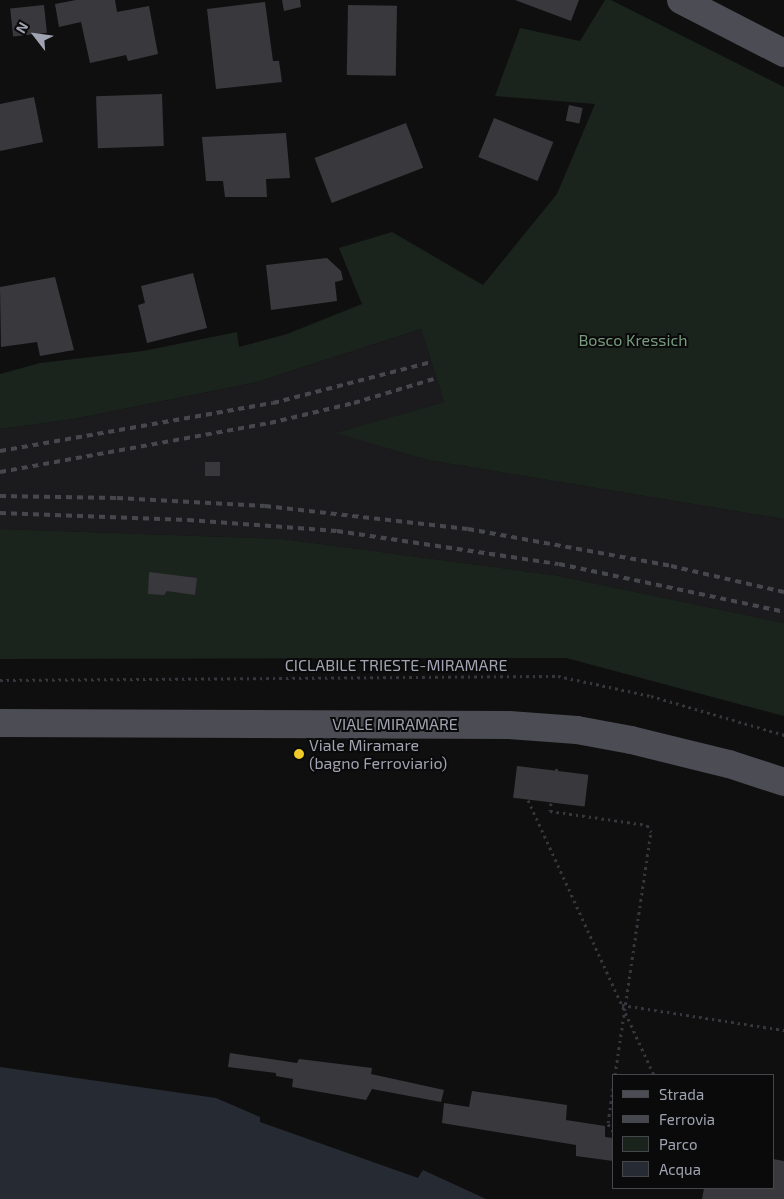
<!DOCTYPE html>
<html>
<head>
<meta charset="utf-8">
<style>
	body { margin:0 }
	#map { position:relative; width:784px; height:1199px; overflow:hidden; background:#0f0f10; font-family:"Exo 2",sans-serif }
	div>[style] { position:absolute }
	.built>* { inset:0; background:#1b1b1d }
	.green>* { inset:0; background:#1b231d }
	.water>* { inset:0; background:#262b33 }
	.building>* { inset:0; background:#39393d; transform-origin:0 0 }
	.path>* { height:3px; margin-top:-1.5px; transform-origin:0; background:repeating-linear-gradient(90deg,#36373c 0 2.5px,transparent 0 6.5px) }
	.major>* { height:28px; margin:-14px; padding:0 14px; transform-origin:14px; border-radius:14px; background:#4c4c54 }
	.rail>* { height:4px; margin-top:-2px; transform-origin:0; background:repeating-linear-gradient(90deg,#47484e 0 6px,transparent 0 11px) }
	.path-bridge>* { height:3px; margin-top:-1.5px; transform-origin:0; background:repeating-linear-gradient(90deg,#36373c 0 2.5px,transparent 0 6.5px) }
	.dots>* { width:14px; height:14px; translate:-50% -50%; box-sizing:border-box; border:2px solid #0a0a0b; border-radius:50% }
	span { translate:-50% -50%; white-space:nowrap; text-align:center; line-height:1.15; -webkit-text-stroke:4px #0a0a0b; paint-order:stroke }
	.park-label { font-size:16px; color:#779c7f }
	.street-label { font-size:16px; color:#a0a3b1 }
	.poi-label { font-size:16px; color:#a0a3b1 }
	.left { translate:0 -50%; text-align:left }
	.legend { position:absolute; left:612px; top:1074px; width:162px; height:115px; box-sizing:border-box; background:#0a0a0b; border:1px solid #46474d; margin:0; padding:6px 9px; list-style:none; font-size:15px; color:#a0a3b1 }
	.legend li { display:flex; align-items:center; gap:10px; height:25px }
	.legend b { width:25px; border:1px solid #46474d }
	.north { position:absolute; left:10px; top:10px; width:50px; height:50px; -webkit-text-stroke:4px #0a0a0b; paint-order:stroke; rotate:300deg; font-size:14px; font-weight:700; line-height:20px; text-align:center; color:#a0a3b1 }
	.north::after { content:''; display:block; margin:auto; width:18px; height:22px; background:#a0a3b1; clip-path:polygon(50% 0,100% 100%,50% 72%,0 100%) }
</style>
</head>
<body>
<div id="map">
	<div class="built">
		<div style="clip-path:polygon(421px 329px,444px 402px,338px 433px,427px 460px,784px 519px,784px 623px,554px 575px,283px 539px,0 529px,0 429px,74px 419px,257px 382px)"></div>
	</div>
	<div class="green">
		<div style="clip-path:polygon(605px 0,611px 0,784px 87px,784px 519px,427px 460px,336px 433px,444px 402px,421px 329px,257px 382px,74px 419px,0 429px,0 374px,40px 363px,143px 351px,237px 332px,239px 347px,287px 334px,362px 304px,339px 248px,392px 232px,483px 285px,557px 194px,595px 104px,495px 96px,520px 28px,580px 41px)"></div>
		<div style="clip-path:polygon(0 529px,283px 539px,554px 575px,784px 623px,784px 716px,566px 658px,0 659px)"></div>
	</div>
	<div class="water">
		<div style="clip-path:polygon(0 1067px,216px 1098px,260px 1117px,260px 1122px,418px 1178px,423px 1170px,486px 1199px,0 1199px)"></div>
	</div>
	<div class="building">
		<div style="clip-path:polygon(76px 0,115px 0,117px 12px,149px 6px,158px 54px,128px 61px,126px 55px,90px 63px,81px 22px,59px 27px,55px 4px)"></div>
		<div style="clip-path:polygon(282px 0,300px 0,301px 7px,284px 11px)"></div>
		<div style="clip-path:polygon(515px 0,579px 0,571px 21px)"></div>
		<div style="clip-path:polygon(265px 2px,273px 61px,279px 61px,282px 82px,216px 89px,207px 9px)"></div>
		<div style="left:44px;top:5px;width:28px;height:34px;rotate:84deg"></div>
		<div style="left:348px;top:5px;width:49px;height:70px;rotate:1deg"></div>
		<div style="left:162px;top:94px;width:52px;height:66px;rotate:88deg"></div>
		<div style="clip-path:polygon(34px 97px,43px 142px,0 151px,0 104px)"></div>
		<div style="left:569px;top:105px;width:14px;height:16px;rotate:12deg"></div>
		<div style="left:494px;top:118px;width:64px;height:42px;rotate:22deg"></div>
		<div style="left:406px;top:123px;width:48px;height:98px;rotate:69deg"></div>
		<div style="clip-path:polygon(286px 133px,290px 178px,266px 179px,267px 197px,225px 197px,223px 181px,206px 181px,202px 137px)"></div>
		<div style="clip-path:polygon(327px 258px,341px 271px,343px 280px,335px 282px,337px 301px,271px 310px,266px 265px)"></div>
		<div style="clip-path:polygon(193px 273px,207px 328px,147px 343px,138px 305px,145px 303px,141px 286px)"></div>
		<div style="clip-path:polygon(55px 277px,74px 350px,40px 356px,37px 342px,1px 347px,0 287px)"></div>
		<div style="left:205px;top:462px;width:15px;height:14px"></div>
		<div style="clip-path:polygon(149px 572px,197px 578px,195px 595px,167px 591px,164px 595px,148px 594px)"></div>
		<div style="left:517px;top:766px;width:72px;height:32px;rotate:7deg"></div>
		<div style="clip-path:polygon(230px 1053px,297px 1063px,299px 1059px,372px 1068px,371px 1074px,444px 1090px,441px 1102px,372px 1089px,366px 1100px,292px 1087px,293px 1079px,276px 1076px,276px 1073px,228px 1067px)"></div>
		<div style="clip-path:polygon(472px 1091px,567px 1105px,566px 1120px,605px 1126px,605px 1137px,613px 1138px,613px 1161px,576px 1156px,576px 1145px,442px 1123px,444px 1103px,469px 1107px)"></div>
		<div style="clip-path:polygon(773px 1159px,784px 1161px,784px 1199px,702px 1199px,704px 1188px,773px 1188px)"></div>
	</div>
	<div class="path">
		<div style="left:0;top:680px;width:558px;rotate:-0.41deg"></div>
		<div style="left:558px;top:676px;width:95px;rotate:12.1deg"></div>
		<div style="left:651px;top:696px;width:139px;rotate:16.3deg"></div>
		<div style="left:556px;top:771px;width:4px;rotate:-63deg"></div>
		<div style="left:528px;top:800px;width:302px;rotate:65.4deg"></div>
		<div style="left:551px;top:803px;width:8px;rotate:97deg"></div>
		<div style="left:550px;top:811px;width:98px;rotate:8.2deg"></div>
		<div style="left:647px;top:825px;width:8px;rotate:60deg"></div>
		<div style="left:622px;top:1005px;width:164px;rotate:8.8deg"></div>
		<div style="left:613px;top:1088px;width:36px;rotate:98deg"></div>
		<div style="left:608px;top:1124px;width:9px;rotate:54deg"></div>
	</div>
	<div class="major">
		<div style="left:681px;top:0;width:116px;rotate:27.2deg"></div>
		<div style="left:0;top:723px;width:509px;rotate:0.23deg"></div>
		<div style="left:509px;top:725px;width:68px;rotate:4.2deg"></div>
		<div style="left:577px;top:730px;width:55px;rotate:10.5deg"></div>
		<div style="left:631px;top:740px;width:101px;rotate:13.8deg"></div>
		<div style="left:729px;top:764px;width:58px;rotate:18.1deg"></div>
	</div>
	<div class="rail">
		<div style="left:0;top:451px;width:277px;rotate:-10deg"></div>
		<div style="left:273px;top:403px;width:164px;rotate:-14.5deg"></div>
		<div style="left:0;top:472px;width:274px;rotate:-10.3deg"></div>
		<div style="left:270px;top:423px;width:86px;rotate:-13.4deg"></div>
		<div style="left:354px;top:403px;width:87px;rotate:-16.8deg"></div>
		<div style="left:0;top:496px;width:117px;rotate:1deg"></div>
		<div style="left:117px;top:498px;width:148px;rotate:3.1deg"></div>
		<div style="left:265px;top:506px;width:204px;rotate:6.5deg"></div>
		<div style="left:468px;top:529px;width:206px;rotate:10.3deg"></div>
		<div style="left:671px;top:566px;width:116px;rotate:13deg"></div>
		<div style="left:0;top:513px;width:188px;rotate:2.1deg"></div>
		<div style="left:188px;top:520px;width:149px;rotate:4.2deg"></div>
		<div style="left:337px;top:531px;width:224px;rotate:8.5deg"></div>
		<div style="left:559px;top:564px;width:230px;rotate:12deg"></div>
	</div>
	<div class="path-bridge">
		<div style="left:615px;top:1075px;width:246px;rotate:-81.6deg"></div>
	</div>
	<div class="dots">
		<div style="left:299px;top:754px;background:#efca28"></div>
	</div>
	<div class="park-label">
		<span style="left:633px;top:340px">Bosco Kressich</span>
	</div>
	<div class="street-label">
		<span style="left:396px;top:665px">CICLABILE TRIESTE-MIRAMARE</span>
		<span style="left:395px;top:724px">VIALE MIRAMARE</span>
	</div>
	<div class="poi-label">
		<span class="left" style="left:309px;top:754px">Viale Miramare<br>(bagno Ferroviario)</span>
	</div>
	<ul class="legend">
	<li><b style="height:6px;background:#4c4c54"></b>Strada</li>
	<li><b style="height:6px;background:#47484e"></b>Ferrovia</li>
	<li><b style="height:14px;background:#1b231d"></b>Parco</li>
	<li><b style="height:14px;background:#262b33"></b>Acqua</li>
	</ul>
	<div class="north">N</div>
</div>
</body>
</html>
